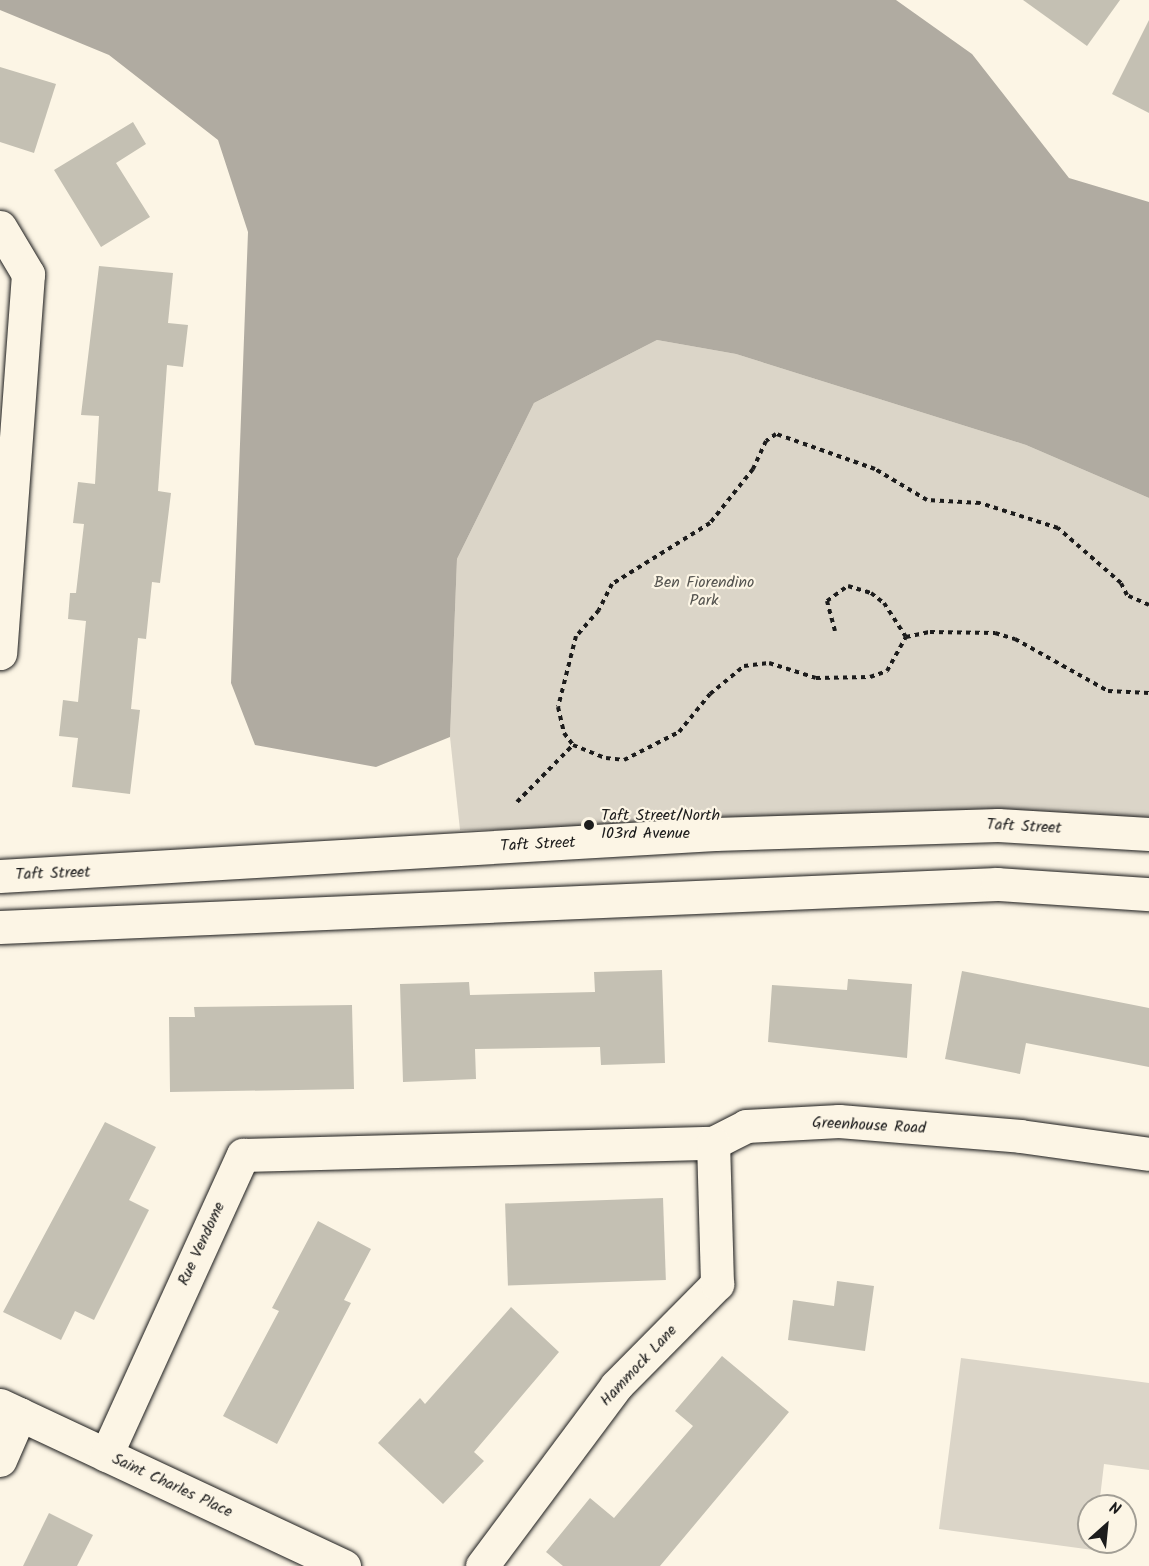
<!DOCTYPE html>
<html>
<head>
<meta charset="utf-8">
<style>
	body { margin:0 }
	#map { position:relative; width:1149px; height:1566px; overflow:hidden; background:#fcf5e5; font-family:Kalam,sans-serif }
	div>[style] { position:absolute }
	.green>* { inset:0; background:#dbd5c8 }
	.water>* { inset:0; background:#b0aba1 }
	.building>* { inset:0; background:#c4c0b3; transform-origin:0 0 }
	.path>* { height:4px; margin-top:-2px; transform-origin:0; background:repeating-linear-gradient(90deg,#1c1c1c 0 4.5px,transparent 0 9px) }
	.roads { filter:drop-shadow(0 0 2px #1c1c1c) drop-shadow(0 0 2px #1c1c1c) }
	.minor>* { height:33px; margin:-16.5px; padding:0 16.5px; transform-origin:16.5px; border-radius:16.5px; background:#fcf5e5 }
	.dots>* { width:16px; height:16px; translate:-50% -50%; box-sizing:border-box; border:3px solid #fcf5e5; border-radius:50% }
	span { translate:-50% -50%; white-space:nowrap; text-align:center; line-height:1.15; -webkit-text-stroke:4.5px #fcf5e5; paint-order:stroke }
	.park-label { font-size:16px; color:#555450 }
	.poi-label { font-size:16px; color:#1c1c1c }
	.left { translate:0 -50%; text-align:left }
	.street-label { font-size:16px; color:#1c1c1c }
	.north { position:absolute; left:1077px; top:1494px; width:60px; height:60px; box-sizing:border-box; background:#fcf5e5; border:2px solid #a29e95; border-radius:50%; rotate:27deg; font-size:16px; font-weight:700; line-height:24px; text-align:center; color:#1c1c1c }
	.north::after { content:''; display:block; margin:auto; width:21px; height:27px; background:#1c1c1c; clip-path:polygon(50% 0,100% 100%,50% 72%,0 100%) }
</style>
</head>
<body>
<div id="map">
	<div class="green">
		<div style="clip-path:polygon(657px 340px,736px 354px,1026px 445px,1149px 498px,1149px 828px,460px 830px,450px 737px,457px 559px,534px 403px)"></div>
		<div style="clip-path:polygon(961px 1358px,1149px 1383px,1149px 1470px,1104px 1464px,1099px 1506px,1089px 1506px,1093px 1550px,939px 1529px)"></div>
	</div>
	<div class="water">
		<div style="clip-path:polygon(0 0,896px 0,972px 54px,1069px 178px,1149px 202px,1149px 498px,1026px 445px,736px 354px,657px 340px,534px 403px,457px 559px,450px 737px,376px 767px,255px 745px,231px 683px,248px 232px,218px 140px,109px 55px,0 10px)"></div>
	</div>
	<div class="building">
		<div style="clip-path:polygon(1023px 0,1120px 0,1087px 46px)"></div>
		<div style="clip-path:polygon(1149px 20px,1149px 113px,1112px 94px)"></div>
		<div style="clip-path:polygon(0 67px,56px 84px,34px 153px,0 142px)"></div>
		<div style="clip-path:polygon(133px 122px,146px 144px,116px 163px,150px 217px,101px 247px,54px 170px)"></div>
		<div style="clip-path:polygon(99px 266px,173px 273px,168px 323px,188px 325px,183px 367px,167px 365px,158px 491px,171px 493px,160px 583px,152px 582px,146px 639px,138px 638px,131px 709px,140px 710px,130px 794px,72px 787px,78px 738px,59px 736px,63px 700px,78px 702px,86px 621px,68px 619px,70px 593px,76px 593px,84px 524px,73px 523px,78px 482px,95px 484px,99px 416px,81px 415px)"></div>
		<div style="clip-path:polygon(662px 970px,665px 1063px,601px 1065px,600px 1047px,475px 1049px,476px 1079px,403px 1082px,400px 984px,469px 982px,470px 995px,595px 992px,594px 972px)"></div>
		<div style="clip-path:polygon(962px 971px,1149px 1008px,1149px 1067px,1026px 1043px,1020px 1074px,945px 1059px)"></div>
		<div style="clip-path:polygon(848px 979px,912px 984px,907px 1058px,768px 1042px,772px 985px,847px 990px)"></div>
		<div style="clip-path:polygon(352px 1005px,354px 1089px,170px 1092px,169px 1017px,195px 1017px,194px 1007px)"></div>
		<div style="clip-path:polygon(105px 1122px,156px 1147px,129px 1200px,149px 1210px,94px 1320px,75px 1311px,61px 1340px,3px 1312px)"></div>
		<div style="left:663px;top:1198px;width:82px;height:158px;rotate:88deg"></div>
		<div style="clip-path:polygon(318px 1221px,371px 1249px,344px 1300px,351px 1303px,277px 1444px,223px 1416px,279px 1311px,272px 1308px)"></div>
		<div style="clip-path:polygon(837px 1281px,874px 1286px,865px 1351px,788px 1340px,793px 1300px,834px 1306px)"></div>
		<div style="clip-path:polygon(511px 1307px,559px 1352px,474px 1452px,484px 1461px,443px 1504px,378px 1443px,420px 1398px,425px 1404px)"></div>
		<div style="clip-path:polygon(722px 1356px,789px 1412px,660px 1566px,563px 1566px,546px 1552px,590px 1498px,614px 1518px,693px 1426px,675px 1411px)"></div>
		<div style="clip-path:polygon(49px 1513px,93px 1535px,77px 1566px,23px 1566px)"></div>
	</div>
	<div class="path">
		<div style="left:1149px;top:605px;width:24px;rotate:-156deg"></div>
		<div style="left:1127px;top:595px;width:13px;rotate:-117deg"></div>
		<div style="left:1121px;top:583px;width:84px;rotate:-138.9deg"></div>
		<div style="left:1058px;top:528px;width:82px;rotate:-162.2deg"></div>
		<div style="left:980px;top:503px;width:53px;rotate:-176.8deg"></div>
		<div style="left:927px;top:500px;width:61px;rotate:-149.2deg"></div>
		<div style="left:875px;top:469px;width:105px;rotate:-160.5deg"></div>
		<div style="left:776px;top:434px;width:12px;rotate:145deg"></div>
		<div style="left:766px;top:441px;width:31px;rotate:115deg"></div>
		<div style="left:753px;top:469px;width:69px;rotate:128.5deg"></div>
		<div style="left:710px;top:523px;width:115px;rotate:148.1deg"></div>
		<div style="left:612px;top:584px;width:29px;rotate:117deg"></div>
		<div style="left:599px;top:610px;width:35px;rotate:131deg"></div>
		<div style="left:576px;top:636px;width:73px;rotate:104.2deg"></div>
		<div style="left:558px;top:707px;width:27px;rotate:77deg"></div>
		<div style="left:564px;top:733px;width:15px;rotate:53deg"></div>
		<div style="left:573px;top:745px;width:35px;rotate:22deg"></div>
		<div style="left:606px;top:758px;width:18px;rotate:6deg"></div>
		<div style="left:624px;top:760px;width:62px;rotate:-27deg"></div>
		<div style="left:679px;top:732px;width:49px;rotate:-50.8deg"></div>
		<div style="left:710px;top:694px;width:44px;rotate:-39.5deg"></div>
		<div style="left:744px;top:666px;width:25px;rotate:-7deg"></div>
		<div style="left:769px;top:663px;width:49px;rotate:17.7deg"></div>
		<div style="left:816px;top:678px;width:54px;rotate:-1.1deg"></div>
		<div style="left:870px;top:677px;width:18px;rotate:-19deg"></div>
		<div style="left:887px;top:671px;width:39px;rotate:-61deg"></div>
		<div style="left:906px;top:637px;width:25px;rotate:-12deg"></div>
		<div style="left:930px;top:632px;width:65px;rotate:0.9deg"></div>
		<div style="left:995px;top:633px;width:21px;rotate:17deg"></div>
		<div style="left:1015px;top:639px;width:107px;rotate:29.2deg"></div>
		<div style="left:1108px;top:691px;width:41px;rotate:2.8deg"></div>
		<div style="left:835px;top:631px;width:31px;rotate:-105deg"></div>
		<div style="left:827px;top:601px;width:26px;rotate:-36deg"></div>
		<div style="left:848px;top:586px;width:24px;rotate:17deg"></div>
		<div style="left:871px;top:593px;width:16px;rotate:38deg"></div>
		<div style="left:884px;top:603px;width:40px;rotate:57.1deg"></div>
		<div style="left:517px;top:802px;width:80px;rotate:-45.5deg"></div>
	</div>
	<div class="roads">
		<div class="minor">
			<div style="left:0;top:227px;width:55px;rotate:59.2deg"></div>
			<div style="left:28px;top:274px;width:380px;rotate:94.2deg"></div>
			<div style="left:0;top:876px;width:716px;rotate:-3.36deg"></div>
			<div style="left:715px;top:834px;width:283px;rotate:-1.8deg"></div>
			<div style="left:998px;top:825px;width:151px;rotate:3.4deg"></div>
			<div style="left:0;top:927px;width:998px;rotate:-2.47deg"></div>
			<div style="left:997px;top:884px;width:152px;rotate:3.8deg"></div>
			<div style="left:0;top:1405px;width:380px;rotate:25.1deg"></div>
			<div style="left:106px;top:1455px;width:330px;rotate:-65.5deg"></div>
			<div style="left:243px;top:1155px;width:470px;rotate:-1.5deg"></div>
			<div style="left:713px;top:1143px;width:37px;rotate:-27deg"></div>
			<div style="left:746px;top:1126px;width:93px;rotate:-3.1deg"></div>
			<div style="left:839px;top:1121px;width:182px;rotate:4.7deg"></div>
			<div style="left:1020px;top:1136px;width:130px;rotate:7.9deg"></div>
			<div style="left:0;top:1460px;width:50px;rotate:-66.5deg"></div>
			<div style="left:482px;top:1566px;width:224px;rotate:-53.3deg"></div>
			<div style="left:616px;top:1386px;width:144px;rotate:-45.3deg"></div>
			<div style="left:717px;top:1284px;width:141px;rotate:-91.6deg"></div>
		</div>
	</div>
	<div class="dots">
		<div style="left:589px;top:825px;background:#1c1c1c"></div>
	</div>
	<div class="park-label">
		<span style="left:704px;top:592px">Ben Fiorendino<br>Park</span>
	</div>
	<div class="poi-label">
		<span class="left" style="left:601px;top:825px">Taft Street/North<br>103rd Avenue</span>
	</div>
	<div class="street-label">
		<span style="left:1024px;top:827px;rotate:3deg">Taft Street</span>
		<span style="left:538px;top:845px;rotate:-3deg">Taft Street</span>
		<span style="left:53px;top:874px;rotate:-2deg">Taft Street</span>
		<span style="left:869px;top:1126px;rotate:3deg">Greenhouse Road</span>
		<span style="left:202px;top:1244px;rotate:-65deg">Rue Vendome</span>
		<span style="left:639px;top:1366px;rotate:-47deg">Hammock Lane</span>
		<span style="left:172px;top:1486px;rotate:25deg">Saint Charles Place</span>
	</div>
	<div class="north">N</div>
</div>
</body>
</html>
